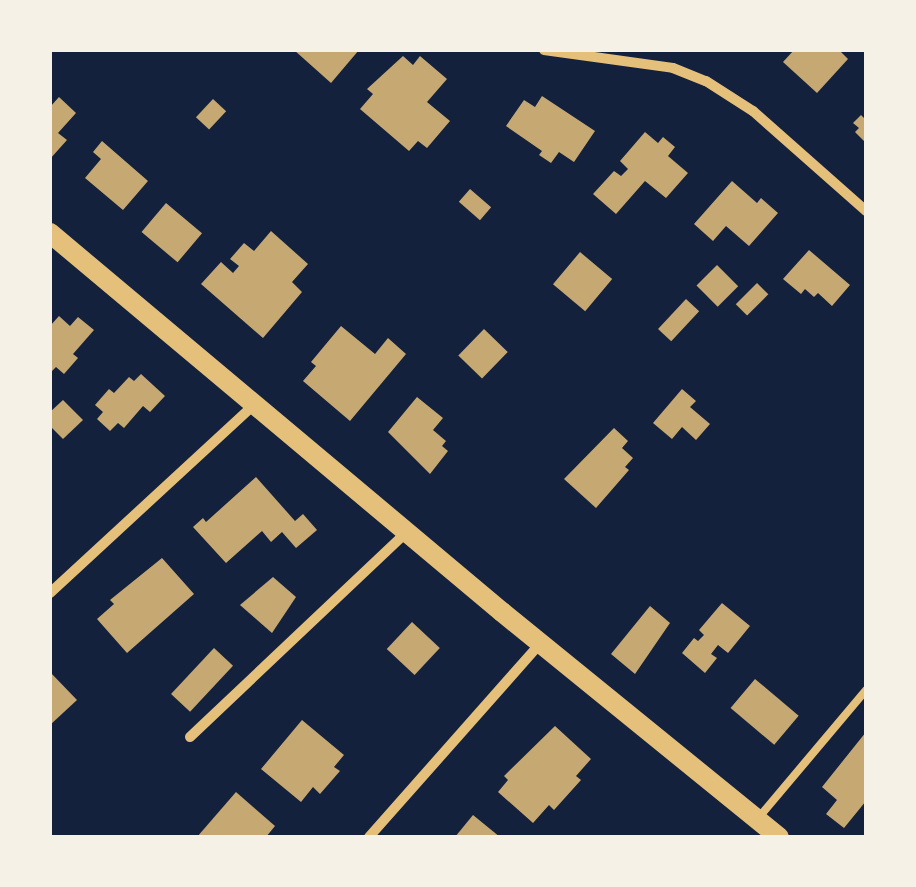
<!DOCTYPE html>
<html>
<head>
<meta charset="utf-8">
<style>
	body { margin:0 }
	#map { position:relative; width:916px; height:887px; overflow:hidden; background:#14213d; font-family:Roboto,sans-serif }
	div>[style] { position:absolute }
	.building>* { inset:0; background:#c6a872; transform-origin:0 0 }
	.service>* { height:8px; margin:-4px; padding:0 4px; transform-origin:4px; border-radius:4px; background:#e5c07b }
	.minor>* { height:10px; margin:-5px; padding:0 5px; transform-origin:5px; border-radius:5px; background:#e5c07b }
	.secondary>* { height:20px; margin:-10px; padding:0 10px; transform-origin:10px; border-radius:10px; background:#e5c07b }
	span { translate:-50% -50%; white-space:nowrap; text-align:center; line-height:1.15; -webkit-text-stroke:8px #f6f1e7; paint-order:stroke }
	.frame { position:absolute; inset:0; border:52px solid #f6f1e7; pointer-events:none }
</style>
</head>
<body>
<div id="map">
	<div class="building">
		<div style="clip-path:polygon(294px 50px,359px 50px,331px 83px)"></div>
		<div style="clip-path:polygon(794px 50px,839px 50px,848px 59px,817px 93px,783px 62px)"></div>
		<div style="clip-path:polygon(403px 56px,413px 65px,420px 56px,447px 79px,427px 102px,450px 121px,427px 148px,418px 141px,409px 151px,360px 109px,373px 94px,367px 89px)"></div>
		<div style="clip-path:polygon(542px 96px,595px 131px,574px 162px,559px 152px,551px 163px,539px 155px,542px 151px,506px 126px,524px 100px,535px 107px)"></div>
		<div style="clip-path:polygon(59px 97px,76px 113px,58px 133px,67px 140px,50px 159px,50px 107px)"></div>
		<div style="left:213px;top:99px;width:18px;height:25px;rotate:43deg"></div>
		<div style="clip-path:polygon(861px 115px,866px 120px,866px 143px,855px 132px,859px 128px,853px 123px)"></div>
		<div style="clip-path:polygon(645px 132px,658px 143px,663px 137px,675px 147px,668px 156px,688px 173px,666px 198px,645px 181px,616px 214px,593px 194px,614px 171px,621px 176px,628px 169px,620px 161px)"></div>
		<div style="clip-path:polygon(102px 141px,148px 181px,123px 210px,85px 178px,101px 159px,93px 152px)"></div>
		<div style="clip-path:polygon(732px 181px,757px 203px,761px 198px,778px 213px,749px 246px,726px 226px,713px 241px,694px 224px)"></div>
		<div style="left:470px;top:189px;width:28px;height:17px;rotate:41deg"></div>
		<div style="left:166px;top:203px;width:47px;height:38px;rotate:40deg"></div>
		<div style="clip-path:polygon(271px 231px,308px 264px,292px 282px,302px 292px,263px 338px,201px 284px,221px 262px,233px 273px,239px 266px,230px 259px,244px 243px,254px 251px)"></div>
		<div style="clip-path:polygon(809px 250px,850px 285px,832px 306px,818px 293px,814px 297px,805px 289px,801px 294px,783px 279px)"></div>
		<div style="left:580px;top:252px;width:42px;height:42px;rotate:40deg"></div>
		<div style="left:717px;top:265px;width:30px;height:29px;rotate:45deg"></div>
		<div style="left:757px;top:283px;width:16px;height:30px;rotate:45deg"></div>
		<div style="left:686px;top:299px;width:18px;height:41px;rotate:43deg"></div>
		<div style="clip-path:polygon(59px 316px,70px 326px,78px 317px,94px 330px,73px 354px,78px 358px,64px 374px,56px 367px,50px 373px,50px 326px)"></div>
		<div style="clip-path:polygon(341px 326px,375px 354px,388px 338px,406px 354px,350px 421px,303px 381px,316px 366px,311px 362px)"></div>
		<div style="left:484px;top:329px;width:33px;height:37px;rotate:44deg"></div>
		<div style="clip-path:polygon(141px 374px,165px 396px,150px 412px,143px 406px,124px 428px,118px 423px,110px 431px,97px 419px,103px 412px,95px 405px,109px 389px,114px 393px,129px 377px,134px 381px)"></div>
		<div style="clip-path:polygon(682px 389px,696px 401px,690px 407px,710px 424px,696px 440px,682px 427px,672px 439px,653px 423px)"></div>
		<div style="clip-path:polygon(417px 397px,443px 418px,433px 430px,446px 441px,442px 446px,448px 451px,430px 474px,388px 432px)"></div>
		<div style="clip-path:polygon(63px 400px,83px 420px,63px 439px,50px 426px,50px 412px)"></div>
		<div style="clip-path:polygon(614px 428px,628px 441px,622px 448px,633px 458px,625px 467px,629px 470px,596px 508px,564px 479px)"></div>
		<div style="clip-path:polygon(256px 477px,295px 521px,303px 514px,317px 530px,296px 548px,282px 532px,271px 542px,262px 531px,226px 563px,193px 527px,203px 518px,206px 522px)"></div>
		<div style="clip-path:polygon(162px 558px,194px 594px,127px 653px,97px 619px,114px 604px,110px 600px)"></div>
		<div style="clip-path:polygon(273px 577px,296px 597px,272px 633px,240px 605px)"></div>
		<div style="clip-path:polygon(722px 603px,750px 626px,728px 653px,718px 645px,711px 654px,717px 658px,705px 673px,682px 653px,694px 638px,698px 641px,704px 635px,699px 630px)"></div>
		<div style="clip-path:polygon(650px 606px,670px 623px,635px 674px,611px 654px)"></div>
		<div style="left:412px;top:622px;width:38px;height:37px;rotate:43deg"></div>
		<div style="left:214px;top:648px;width:26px;height:63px;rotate:43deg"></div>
		<div style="clip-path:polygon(50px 672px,77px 700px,50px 725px)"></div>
		<div style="left:755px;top:679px;width:57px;height:38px;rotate:40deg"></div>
		<div style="clip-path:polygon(302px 720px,344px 755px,334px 767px,340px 771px,320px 794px,313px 787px,301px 802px,261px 769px)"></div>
		<div style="clip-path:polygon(555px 726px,591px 759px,576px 776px,581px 780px,554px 810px,549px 805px,533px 823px,498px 792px,508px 780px,504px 776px)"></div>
		<div style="clip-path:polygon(866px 732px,866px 801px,844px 828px,826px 814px,837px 800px,822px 787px)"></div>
		<div style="clip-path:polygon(236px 792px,275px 826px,266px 837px,197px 837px)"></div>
		<div style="clip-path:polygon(473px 815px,500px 837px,455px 837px)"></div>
	</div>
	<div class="service">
		<div style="left:760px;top:816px;width:165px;rotate:-49.9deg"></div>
	</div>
	<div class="minor">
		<div style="left:544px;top:50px;width:130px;rotate:7.9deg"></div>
		<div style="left:673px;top:68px;width:35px;rotate:22deg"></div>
		<div style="left:706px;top:81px;width:56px;rotate:32.6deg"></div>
		<div style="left:753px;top:111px;width:151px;rotate:41.5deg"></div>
		<div style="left:50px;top:593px;width:277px;rotate:-42.7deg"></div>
		<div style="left:190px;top:737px;width:297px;rotate:-43.4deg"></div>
		<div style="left:369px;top:837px;width:258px;rotate:-48.5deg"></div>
	</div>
	<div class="secondary">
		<div style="left:50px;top:233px;width:590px;rotate:39.98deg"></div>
		<div style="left:502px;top:612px;width:357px;rotate:39.1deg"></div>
	</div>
	<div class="frame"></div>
</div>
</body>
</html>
